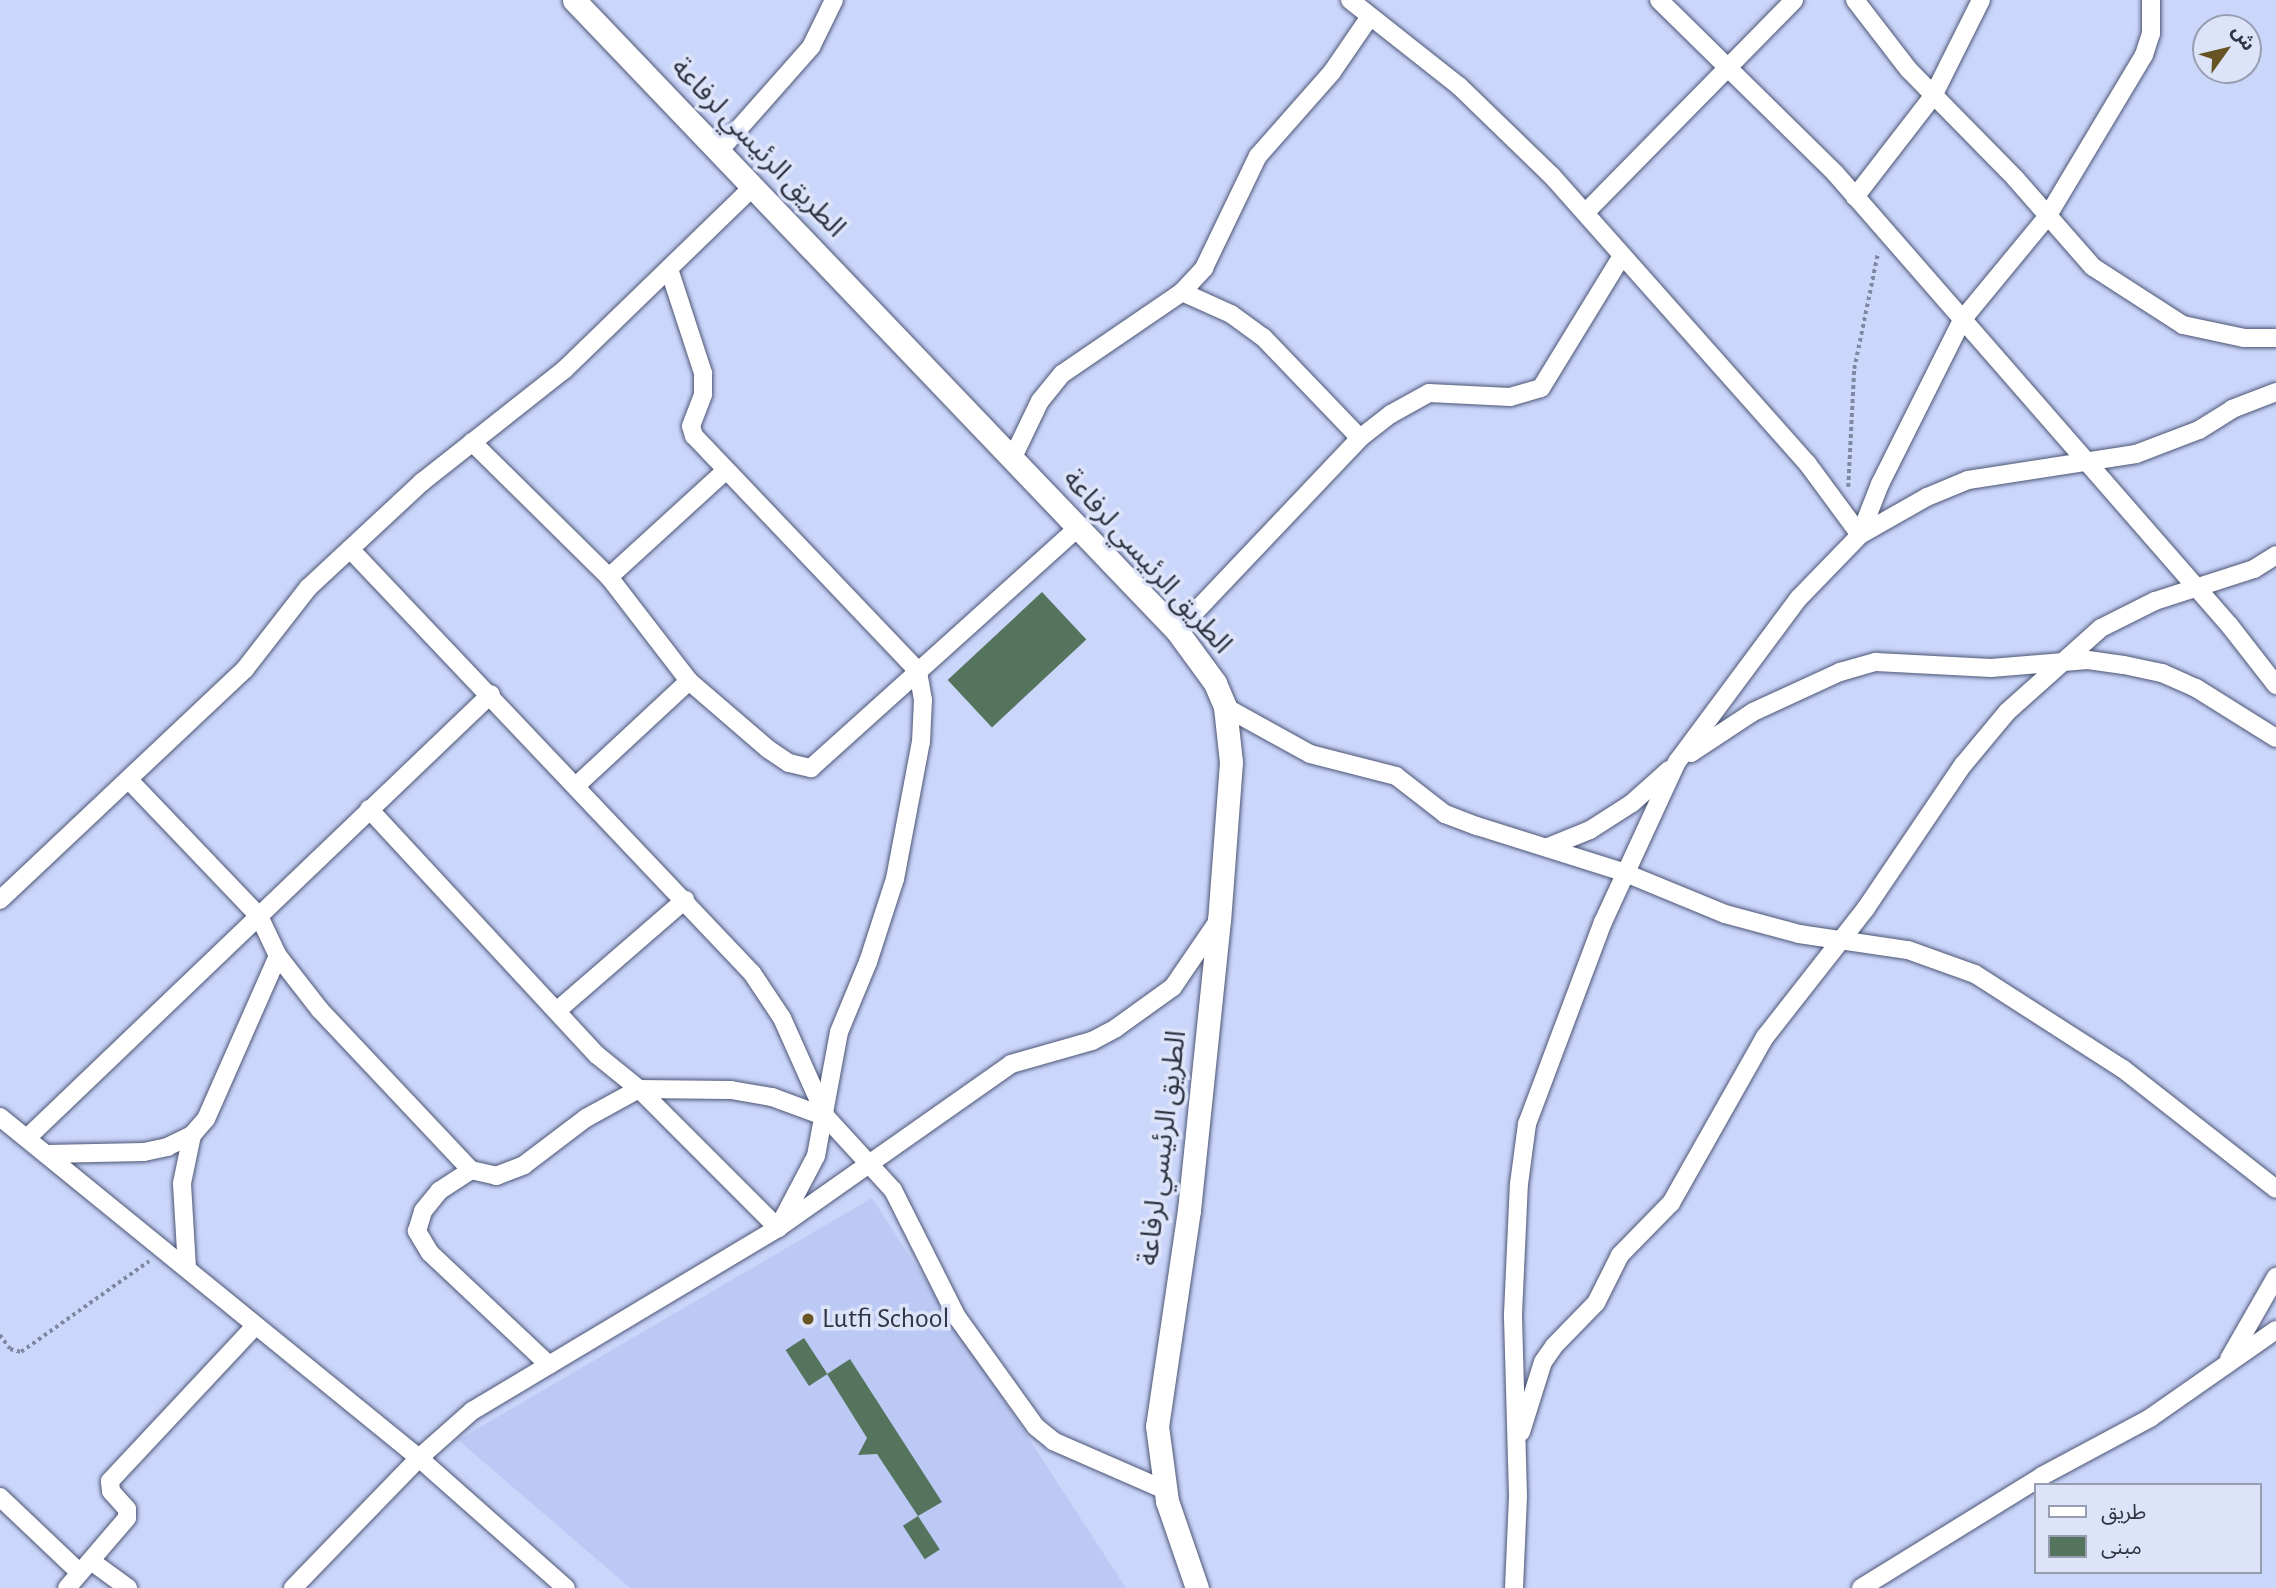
<!DOCTYPE html>
<html>
<head>
<meta charset="utf-8">
<style>
	body { margin:0 }
	#map { position:relative; width:2276px; height:1588px; overflow:hidden; background:#cbd6fb; font-family:"Alegreya Sans","Noto Sans Arabic",sans-serif }
	div>[style] { position:absolute }
	.built>* { inset:0; background:#bcc9f4 }
	.building>* { inset:0; background:#55745d; transform-origin:0 0 }
	.path>* { height:3.5px; margin-top:-1.75px; transform-origin:0; background:repeating-linear-gradient(90deg,#7f88a1 0 3.5px,transparent 0 7px) }
	.roads { filter:drop-shadow(0 0 2px #4d5675) drop-shadow(0 0 2px #4d5675) }
	.minor>* { height:18px; margin:-9px; padding:0 9px; transform-origin:9px; border-radius:9px; background:#fff }
	.tertiary>* { height:23px; margin:-11.5px; padding:0 11.5px; transform-origin:11.5px; border-radius:11.5px; background:#fff }
	.dots>* { width:19px; height:19px; translate:-50% -50%; box-sizing:border-box; border:4px solid #dde4fa; border-radius:50% }
	span { translate:-50% -50%; white-space:nowrap; text-align:center; line-height:1.15; -webkit-text-stroke:7px #dde4fa; paint-order:stroke }
	.street-label { font-size:28px; color:#303543 }
	.poi-label { font-size:28px; color:#303543 }
	.left { translate:0 -50%; text-align:left }
	.legend { position:absolute; left:2034px; top:1483px; width:228px; height:91px; box-sizing:border-box; background:#dde4fa; border:2px solid #989eb1; margin:0; padding:9px 12px; list-style:none; font-size:21px; color:#303543 }
	.legend li { display:flex; align-items:center; gap:14px; height:35px }
	.legend b { width:35px; border:2px solid #989eb1 }
	.north { position:absolute; left:2192px; top:14px; width:70px; height:70px; box-sizing:border-box; background:#dde4fa; border:2px solid #989eb1; border-radius:50%; rotate:56deg; font-size:19px; font-weight:700; line-height:28px; text-align:center; color:#303543 }
	.north::after { content:''; display:block; margin:auto; width:24px; height:32px; background:#665523; clip-path:polygon(50% 0,100% 100%,50% 72%,0 100%) }
</style>
</head>
<body>
<div id="map">
	<div class="built">
		<div style="clip-path:polygon(872px 1198px,1126px 1588px,630px 1588px,458px 1440px)"></div>
	</div>
	<div class="building">
		<div style="left:1042px;top:592px;width:65px;height:129px;rotate:47deg"></div>
		<div style="left:804px;top:1338px;width:43px;height:22px;rotate:57deg"></div>
		<div style="clip-path:polygon(850px 1359px,942px 1502px,918px 1516px,877px 1454px,858px 1455px,867px 1438px,827px 1374px)"></div>
		<div style="left:918px;top:1516px;width:40px;height:18px;rotate:57deg"></div>
	</div>
	<div class="path">
		<div style="left:1848px;top:487px;width:118px;rotate:-87.1deg"></div>
		<div style="left:1854px;top:369px;width:119px;rotate:-78.4deg"></div>
		<div style="left:0;top:1335px;width:17px;rotate:54deg"></div>
		<div style="left:10px;top:1349px;width:11px;rotate:15deg"></div>
		<div style="left:21px;top:1352px;width:157px;rotate:-35.4deg"></div>
	</div>
	<div class="roads">
		<div class="minor">
			<div style="left:1350px;top:0;width:139px;rotate:38.3deg"></div>
			<div style="left:1459px;top:86px;width:129px;rotate:44.1deg"></div>
			<div style="left:1552px;top:176px;width:384px;rotate:48.4deg"></div>
			<div style="left:1807px;top:463px;width:89px;rotate:53.6deg"></div>
			<div style="left:1659px;top:0;width:247px;rotate:44.5deg"></div>
			<div style="left:1835px;top:173px;width:601px;rotate:48.91deg"></div>
			<div style="left:2230px;top:626px;width:75px;rotate:52.1deg"></div>
			<div style="left:1855px;top:0;width:88px;rotate:52.4deg"></div>
			<div style="left:1909px;top:70px;width:151px;rotate:45.5deg"></div>
			<div style="left:2015px;top:178px;width:118px;rotate:48.8deg"></div>
			<div style="left:2093px;top:267px;width:107px;rotate:32.8deg"></div>
			<div style="left:2183px;top:325px;width:62px;rotate:12deg"></div>
			<div style="left:2244px;top:338px;width:32px"></div>
			<div style="left:719px;top:151px;width:139px;rotate:-48.5deg"></div>
			<div style="left:811px;top:47px;width:52px;rotate:-63.9deg"></div>
			<div style="left:1855px;top:197px;width:128px;rotate:-52.3deg"></div>
			<div style="left:1933px;top:96px;width:107px;rotate:-63.4deg"></div>
			<div style="left:1586px;top:212px;width:297px;rotate:-45.5deg"></div>
			<div style="left:1182px;top:292px;width:54px;rotate:24.2deg"></div>
			<div style="left:1231px;top:314px;width:39px;rotate:36deg"></div>
			<div style="left:1263px;top:337px;width:140px;rotate:46.2deg"></div>
			<div style="left:472px;top:442px;width:192px;rotate:44.6deg"></div>
			<div style="left:609px;top:577px;width:131px;rotate:52.4deg"></div>
			<div style="left:689px;top:681px;width:104px;rotate:40.7deg"></div>
			<div style="left:768px;top:749px;width:25px;rotate:34deg"></div>
			<div style="left:789px;top:763px;width:23px;rotate:13deg"></div>
			<div style="left:811px;top:768px;width:360px;rotate:-42deg"></div>
			<div style="left:1013px;top:457px;width:62px;rotate:-64.3deg"></div>
			<div style="left:1040px;top:401px;width:35px;rotate:-51deg"></div>
			<div style="left:1062px;top:374px;width:145px;rotate:-34.3deg"></div>
			<div style="left:1182px;top:292px;width:33px;rotate:-47deg"></div>
			<div style="left:1204px;top:268px;width:124px;rotate:-64.3deg"></div>
			<div style="left:1258px;top:156px;width:112px;rotate:-48.6deg"></div>
			<div style="left:1332px;top:72px;width:65px;rotate:-55.6deg"></div>
			<div style="left:1860px;top:535px;width:55px;rotate:-68.6deg"></div>
			<div style="left:1880px;top:484px;width:183px;rotate:-63.4deg"></div>
			<div style="left:1962px;top:320px;width:134px;rotate:-50.5deg"></div>
			<div style="left:2047px;top:217px;width:189px;rotate:-59.1deg"></div>
			<div style="left:2144px;top:55px;width:22px;rotate:-72deg"></div>
			<div style="left:2151px;top:34px;width:34px;rotate:-90deg"></div>
			<div style="left:350px;top:549px;width:584px;rotate:46.53deg"></div>
			<div style="left:752px;top:973px;width:54px;rotate:56.3deg"></div>
			<div style="left:782px;top:1018px;width:108px;rotate:66deg"></div>
			<div style="left:826px;top:1117px;width:99px;rotate:47.5deg"></div>
			<div style="left:893px;top:1190px;width:142px;rotate:63.3deg"></div>
			<div style="left:957px;top:1317px;width:135px;rotate:54.3deg"></div>
			<div style="left:1036px;top:1427px;width:22px;rotate:39deg"></div>
			<div style="left:1053px;top:1441px;width:122px;rotate:23.6deg"></div>
			<div style="left:609px;top:577px;width:157px;rotate:-42.4deg"></div>
			<div style="left:1177px;top:631px;width:266px;rotate:-46.5deg"></div>
			<div style="left:1360px;top:438px;width:39px;rotate:-38deg"></div>
			<div style="left:1391px;top:414px;width:43px;rotate:-28.9deg"></div>
			<div style="left:1429px;top:393px;width:81px;rotate:2.8deg"></div>
			<div style="left:1510px;top:397px;width:32px;rotate:-16deg"></div>
			<div style="left:1541px;top:388px;width:155px;rotate:-58.5deg"></div>
			<div style="left:1225px;top:707px;width:97px;rotate:28.9deg"></div>
			<div style="left:1310px;top:754px;width:89px;rotate:14.3deg"></div>
			<div style="left:1396px;top:776px;width:62px;rotate:37.8deg"></div>
			<div style="left:1445px;top:814px;width:34px;rotate:21deg"></div>
			<div style="left:1477px;top:826px;width:153px;rotate:17.5deg"></div>
			<div style="left:1623px;top:872px;width:110px;rotate:22.4deg"></div>
			<div style="left:1725px;top:914px;width:77px;rotate:15.1deg"></div>
			<div style="left:1799px;top:934px;width:110px;rotate:8.4deg"></div>
			<div style="left:1908px;top:950px;width:71px;rotate:19.7deg"></div>
			<div style="left:1975px;top:974px;width:176px;rotate:32.7deg"></div>
			<div style="left:2123px;top:1069px;width:194px;rotate:38.1deg"></div>
			<div style="left:1691px;top:753px;width:74px;rotate:-33.5deg"></div>
			<div style="left:1753px;top:712px;width:96px;rotate:-24.7deg"></div>
			<div style="left:1840px;top:672px;width:37px;rotate:-16deg"></div>
			<div style="left:1876px;top:662px;width:115px;rotate:3deg"></div>
			<div style="left:1991px;top:668px;width:97px;rotate:-4.7deg"></div>
			<div style="left:2088px;top:660px;width:36px;rotate:8deg"></div>
			<div style="left:2124px;top:665px;width:39px;rotate:12deg"></div>
			<div style="left:2162px;top:673px;width:37px;rotate:24deg"></div>
			<div style="left:2196px;top:688px;width:94px;rotate:32deg"></div>
			<div style="left:129px;top:780px;width:188px;rotate:46.3deg"></div>
			<div style="left:259px;top:916px;width:44px;rotate:64.6deg"></div>
			<div style="left:278px;top:956px;width:68px;rotate:52.1deg"></div>
			<div style="left:320px;top:1010px;width:220px;rotate:46.7deg"></div>
			<div style="left:577px;top:785px;width:153px;rotate:-42.9deg"></div>
			<div style="left:369px;top:809px;width:335px;rotate:47.2deg"></div>
			<div style="left:597px;top:1055px;width:54px;rotate:39deg"></div>
			<div style="left:639px;top:1089px;width:197px;rotate:45deg"></div>
			<div style="left:778px;top:1228px;width:81px;rotate:-62.2deg"></div>
			<div style="left:816px;top:1156px;width:126px;rotate:-79.5deg"></div>
			<div style="left:839px;top:1032px;width:76px;rotate:-67.5deg"></div>
			<div style="left:868px;top:962px;width:87px;rotate:-72deg"></div>
			<div style="left:895px;top:879px;width:139px;rotate:-79.3deg"></div>
			<div style="left:921px;top:742px;width:42px;rotate:-87.3deg"></div>
			<div style="left:923px;top:700px;width:29px;rotate:-100deg"></div>
			<div style="left:918px;top:671px;width:325px;rotate:-133.6deg"></div>
			<div style="left:694px;top:436px;width:10px;rotate:-107deg"></div>
			<div style="left:691px;top:426px;width:34px;rotate:-69deg"></div>
			<div style="left:703px;top:394px;width:21px;rotate:-90deg"></div>
			<div style="left:703px;top:373px;width:109px;rotate:-108.1deg"></div>
			<div style="left:1548px;top:847px;width:45px;rotate:-22deg"></div>
			<div style="left:1590px;top:830px;width:50px;rotate:-32.7deg"></div>
			<div style="left:1632px;top:803px;width:50px;rotate:-41.7deg"></div>
			<div style="left:0;top:900px;width:337px;rotate:-43.3deg"></div>
			<div style="left:245px;top:669px;width:103px;rotate:-52.1deg"></div>
			<div style="left:308px;top:588px;width:156px;rotate:-42.9deg"></div>
			<div style="left:422px;top:482px;width:181px;rotate:-38.3deg"></div>
			<div style="left:564px;top:370px;width:264px;rotate:-44.1deg"></div>
			<div style="left:559px;top:1009px;width:167px;rotate:-40.9deg"></div>
			<div style="left:0;top:1117px;width:540px;rotate:39.14deg"></div>
			<div style="left:419px;top:1458px;width:196px;rotate:41.5deg"></div>
			<div style="left:27px;top:1138px;width:642px;rotate:-43.74deg"></div>
			<div style="left:46px;top:1154px;width:98px;rotate:-1.2deg"></div>
			<div style="left:144px;top:1152px;width:24px;rotate:-12deg"></div>
			<div style="left:167px;top:1147px;width:28px;rotate:-26deg"></div>
			<div style="left:192px;top:1135px;width:21px;rotate:-49deg"></div>
			<div style="left:206px;top:1119px;width:178px;rotate:-66.2deg"></div>
			<div style="left:187px;top:1268px;width:85px;rotate:-93.4deg"></div>
			<div style="left:182px;top:1183px;width:49px;rotate:-78.2deg"></div>
			<div style="left:2229px;top:1359px;width:95px;rotate:-60.2deg"></div>
			<div style="left:549px;top:1365px;width:163px;rotate:-136.7deg"></div>
			<div style="left:430px;top:1253px;width:26px;rotate:-121deg"></div>
			<div style="left:417px;top:1231px;width:21px;rotate:-73deg"></div>
			<div style="left:423px;top:1211px;width:26px;rotate:-51deg"></div>
			<div style="left:439px;top:1191px;width:38px;rotate:-33deg"></div>
			<div style="left:471px;top:1170px;width:26px;rotate:13deg"></div>
			<div style="left:496px;top:1176px;width:30px;rotate:-21deg"></div>
			<div style="left:524px;top:1165px;width:78px;rotate:-37.2deg"></div>
			<div style="left:586px;top:1118px;width:60px;rotate:-28.7deg"></div>
			<div style="left:639px;top:1089px;width:92px;rotate:0.6deg"></div>
			<div style="left:731px;top:1090px;width:42px;rotate:9.7deg"></div>
			<div style="left:772px;top:1097px;width:58px;rotate:20.3deg"></div>
			<div style="left:1521px;top:1432px;width:73px;rotate:-72.6deg"></div>
			<div style="left:1543px;top:1362px;width:19px;rotate:-55deg"></div>
			<div style="left:1554px;top:1346px;width:60px;rotate:-45.7deg"></div>
			<div style="left:1596px;top:1303px;width:54px;rotate:-63.4deg"></div>
			<div style="left:1620px;top:1255px;width:73px;rotate:-45.6deg"></div>
			<div style="left:1671px;top:1203px;width:191px;rotate:-60.5deg"></div>
			<div style="left:1765px;top:1037px;width:164px;rotate:-51.9deg"></div>
			<div style="left:1866px;top:908px;width:173px;rotate:-55.9deg"></div>
			<div style="left:1963px;top:765px;width:69px;rotate:-50.3deg"></div>
			<div style="left:2007px;top:712px;width:126px;rotate:-41.8deg"></div>
			<div style="left:2101px;top:628px;width:60px;rotate:-26.6deg"></div>
			<div style="left:2155px;top:601px;width:104px;rotate:-17.9deg"></div>
			<div style="left:2254px;top:569px;width:26px;rotate:-32deg"></div>
			<div style="left:0;top:1497px;width:110px;rotate:43.5deg"></div>
			<div style="left:91px;top:1561px;width:46px;rotate:36.1deg"></div>
			<div style="left:67px;top:1588px;width:92px;rotate:-49.4deg"></div>
			<div style="left:127px;top:1518px;width:9px;rotate:-90deg"></div>
			<div style="left:127px;top:1509px;width:24px;rotate:-132deg"></div>
			<div style="left:111px;top:1491px;width:10px;rotate:-96deg"></div>
			<div style="left:110px;top:1481px;width:211px;rotate:-46.9deg"></div>
			<div style="left:293px;top:1588px;width:181px;rotate:-45.9deg"></div>
			<div style="left:419px;top:1458px;width:71px;rotate:-41.6deg"></div>
			<div style="left:472px;top:1411px;width:357px;rotate:-30.9deg"></div>
			<div style="left:778px;top:1228px;width:285px;rotate:-35.1deg"></div>
			<div style="left:1011px;top:1064px;width:84px;rotate:-15.9deg"></div>
			<div style="left:1092px;top:1041px;width:27px;rotate:-28deg"></div>
			<div style="left:1116px;top:1028px;width:70px;rotate:-35.7deg"></div>
			<div style="left:1173px;top:987px;width:80px;rotate:-55.7deg"></div>
			<div style="left:1514px;top:1588px;width:92px;rotate:-87.5deg"></div>
			<div style="left:1518px;top:1496px;width:182px;rotate:-91.6deg"></div>
			<div style="left:1513px;top:1314px;width:130px;rotate:-87.4deg"></div>
			<div style="left:1519px;top:1184px;width:61px;rotate:-82.4deg"></div>
			<div style="left:1527px;top:1124px;width:216px;rotate:-69.4deg"></div>
			<div style="left:1603px;top:922px;width:176px;rotate:-65.2deg"></div>
			<div style="left:1677px;top:762px;width:204px;rotate:-53.4deg"></div>
			<div style="left:1799px;top:598px;width:88px;rotate:-45.9deg"></div>
			<div style="left:1860px;top:535px;width:77px;rotate:-29.6deg"></div>
			<div style="left:1927px;top:497px;width:44px;rotate:-22.5deg"></div>
			<div style="left:1968px;top:480px;width:170px;rotate:-8.8deg"></div>
			<div style="left:2136px;top:454px;width:67px;rotate:-20.9deg"></div>
			<div style="left:2199px;top:430px;width:39px;rotate:-32deg"></div>
			<div style="left:2232px;top:409px;width:47px;rotate:-21.1deg"></div>
			<div style="left:1861px;top:1588px;width:213px;rotate:-31.7deg"></div>
			<div style="left:2042px;top:1476px;width:123px;rotate:-28.2deg"></div>
			<div style="left:2150px;top:1418px;width:154px;rotate:-34.9deg"></div>
		</div>
		<div class="tertiary">
			<div style="left:574px;top:0;width:873px;rotate:46.3deg"></div>
			<div style="left:1177px;top:631px;width:64px;rotate:53.8deg"></div>
			<div style="left:1215px;top:683px;width:26px;rotate:67deg"></div>
			<div style="left:1225px;top:707px;width:55px;rotate:83.8deg"></div>
			<div style="left:1231px;top:762px;width:158px;rotate:94.3deg"></div>
			<div style="left:1219px;top:920px;width:292px;rotate:95.9deg"></div>
			<div style="left:1189px;top:1210px;width:218px;rotate:98.4deg"></div>
			<div style="left:1157px;top:1426px;width:76px;rotate:82.4deg"></div>
			<div style="left:1167px;top:1501px;width:92px;rotate:71deg"></div>
		</div>
	</div>
	<div class="dots">
		<div style="left:808px;top:1319px;background:#665523"></div>
	</div>
	<div class="street-label">
		<span style="left:758px;top:148px;rotate:46deg">الطريق الرئيسي لرفاعة</span>
		<span style="left:1147px;top:562px;rotate:48deg">الطريق الرئيسي لرفاعة</span>
		<span style="left:1163px;top:1148px;rotate:-83deg">الطريق الرئيسي لرفاعة</span>
	</div>
	<div class="poi-label">
		<span class="left" style="left:822px;top:1319px">Lutfi School</span>
	</div>
	<ul class="legend">
	<li><b style="height:9px;background:#fff"></b>طريق</li>
	<li><b style="height:19px;background:#55745d"></b>مبنى</li>
	</ul>
	<div class="north">ش</div>
</div>
</body>
</html>
